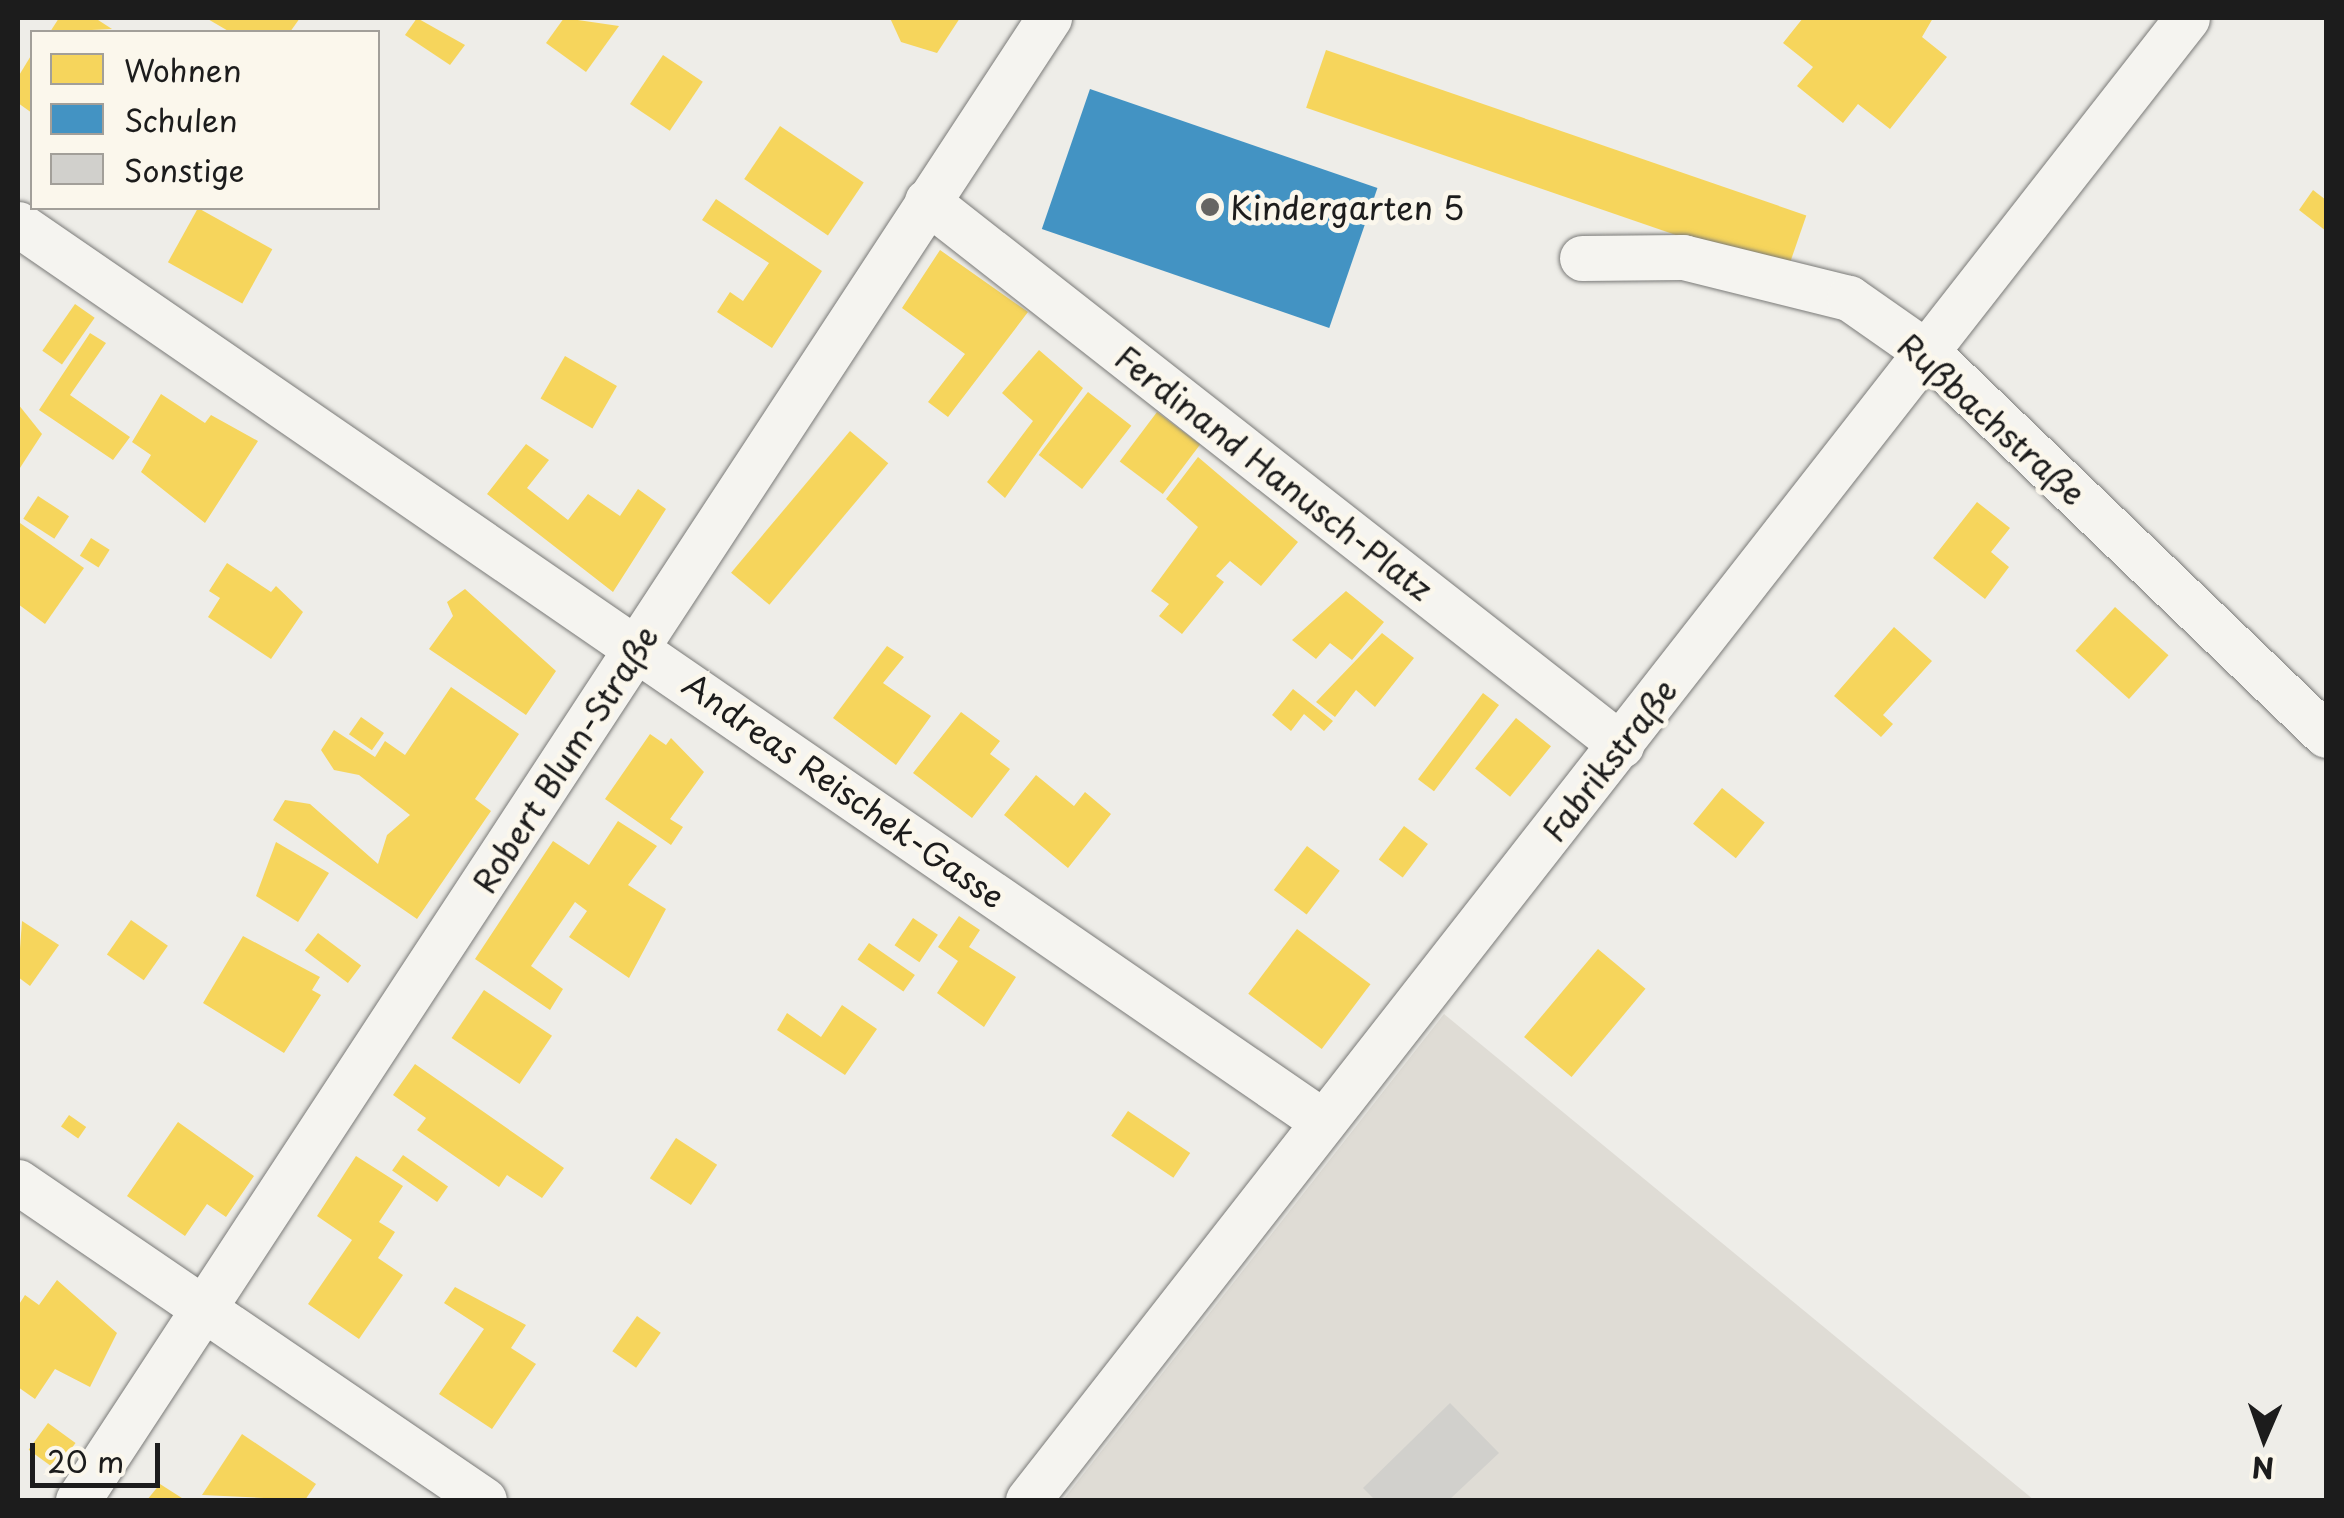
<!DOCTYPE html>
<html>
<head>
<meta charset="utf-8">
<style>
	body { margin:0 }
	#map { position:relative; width:2344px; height:1518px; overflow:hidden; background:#eeede8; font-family:"Playpen Sans",sans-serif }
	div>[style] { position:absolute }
	.green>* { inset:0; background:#dfdcd5 }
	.homes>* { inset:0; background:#f6d55c; transform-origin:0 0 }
	.schools>* { inset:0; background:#4393c3; transform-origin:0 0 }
	.building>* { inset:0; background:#d1d0cc }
	.roads { filter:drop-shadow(0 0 2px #7a7a78) drop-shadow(0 0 2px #7a7a78) }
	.minor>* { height:45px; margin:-22.5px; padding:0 22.5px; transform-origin:22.5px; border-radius:22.5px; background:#f5f4f0 }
	.dots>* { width:28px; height:28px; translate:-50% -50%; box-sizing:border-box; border:5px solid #fbf7ec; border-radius:50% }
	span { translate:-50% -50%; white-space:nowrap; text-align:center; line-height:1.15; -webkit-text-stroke:10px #fbf7ec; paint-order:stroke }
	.poi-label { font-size:32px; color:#1c1c1c }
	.left { translate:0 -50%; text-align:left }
	.street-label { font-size:32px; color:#1c1c1c }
	.frame { position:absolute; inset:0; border:20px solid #1c1c1c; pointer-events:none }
	.legend { position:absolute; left:30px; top:30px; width:350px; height:180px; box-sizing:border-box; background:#fbf7ec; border:2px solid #a29f99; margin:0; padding:12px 18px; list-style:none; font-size:30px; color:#1c1c1c }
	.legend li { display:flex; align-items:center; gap:20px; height:50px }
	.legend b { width:50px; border:2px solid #a29f99 }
	.north { position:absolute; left:2214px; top:1388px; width:100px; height:100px; -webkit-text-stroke:8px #fbf7ec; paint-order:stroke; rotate:182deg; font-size:28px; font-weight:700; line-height:40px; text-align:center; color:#1c1c1c }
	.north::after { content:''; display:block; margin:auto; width:35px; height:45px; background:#1c1c1c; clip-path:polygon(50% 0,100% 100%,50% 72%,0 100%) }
	.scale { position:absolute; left:30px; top:1443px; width:130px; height:45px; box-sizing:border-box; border:5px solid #1c1c1c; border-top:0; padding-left:12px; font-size:30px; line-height:35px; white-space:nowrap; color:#1c1c1c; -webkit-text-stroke:8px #fbf7ec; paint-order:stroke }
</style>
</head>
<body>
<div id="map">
	<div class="green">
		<div style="clip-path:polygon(1444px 1014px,2034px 1500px,1063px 1500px)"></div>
	</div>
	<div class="homes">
		<div style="clip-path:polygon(59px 18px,95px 18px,112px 29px,50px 32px)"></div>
		<div style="clip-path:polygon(206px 18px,300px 18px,290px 32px,230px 32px)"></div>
		<div style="clip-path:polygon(417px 18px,465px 45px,450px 65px,405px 35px)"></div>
		<div style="clip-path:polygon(564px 18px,619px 26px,586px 72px,546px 43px)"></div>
		<div style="clip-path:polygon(890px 18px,960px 18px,937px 53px,901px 42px)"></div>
		<div style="clip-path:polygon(1803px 18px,1933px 18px,1922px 37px,1947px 57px,1890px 129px,1858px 104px,1843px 123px,1797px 86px,1813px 67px,1783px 43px)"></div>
		<div style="left:1326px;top:50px;width:508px;height:61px;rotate:19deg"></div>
		<div style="clip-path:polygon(32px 54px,32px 113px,18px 103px,18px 77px)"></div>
		<div style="left:663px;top:55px;width:48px;height:59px;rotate:34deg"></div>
		<div style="left:780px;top:126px;width:101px;height:64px;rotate:34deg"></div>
		<div style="clip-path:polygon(2313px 190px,2326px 200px,2326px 231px,2299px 210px)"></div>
		<div style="clip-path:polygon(716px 199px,822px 271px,772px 348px,717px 312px,730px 292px,743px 301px,769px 263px,702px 220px)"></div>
		<div style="left:198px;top:208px;width:85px;height:62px;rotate:29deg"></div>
		<div style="clip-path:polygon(940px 250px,1028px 312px,948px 417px,928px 402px,965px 354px,902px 308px)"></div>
		<div style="left:75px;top:304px;width:24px;height:57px;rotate:35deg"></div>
		<div style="clip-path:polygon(90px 333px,106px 343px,70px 395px,130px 437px,113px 460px,39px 410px)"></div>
		<div style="clip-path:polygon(1039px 350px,1083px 388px,1005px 498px,987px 482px,1033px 421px,1002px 393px)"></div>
		<div style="left:565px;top:356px;width:60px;height:49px;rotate:30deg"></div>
		<div style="left:1088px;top:392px;width:55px;height:80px;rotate:38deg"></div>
		<div style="clip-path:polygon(161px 394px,205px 423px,211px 415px,258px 441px,205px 523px,141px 472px,151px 455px,132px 442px)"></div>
		<div style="clip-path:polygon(18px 404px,42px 434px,18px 471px)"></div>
		<div style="left:1157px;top:412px;width:54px;height:62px;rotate:37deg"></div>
		<div style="left:850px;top:431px;width:50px;height:185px;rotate:40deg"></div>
		<div style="clip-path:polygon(526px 444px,549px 460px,527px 488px,568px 520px,588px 494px,620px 516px,638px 489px,666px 509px,613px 592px,487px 494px)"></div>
		<div style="clip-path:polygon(1198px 457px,1298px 542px,1261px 586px,1230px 561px,1216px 576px,1224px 582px,1182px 634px,1159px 616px,1169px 604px,1151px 591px,1198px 527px,1166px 499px)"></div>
		<div style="left:38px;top:496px;width:37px;height:27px;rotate:33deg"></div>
		<div style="clip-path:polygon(1977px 502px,2010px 528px,1991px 552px,2009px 567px,1985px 599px,1933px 558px)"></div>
		<div style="clip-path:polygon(20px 523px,84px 568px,45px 624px,18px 604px)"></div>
		<div style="left:91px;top:538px;width:22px;height:21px;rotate:32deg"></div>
		<div style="clip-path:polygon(227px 563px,271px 592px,276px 586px,303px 612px,271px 659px,208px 617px,220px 598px,209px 591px)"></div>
		<div style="clip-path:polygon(465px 589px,556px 671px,526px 715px,429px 649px,453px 616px,447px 602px)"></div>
		<div style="clip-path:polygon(1346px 591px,1384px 622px,1352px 660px,1330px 643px,1316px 659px,1292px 640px)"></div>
		<div style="left:2115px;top:607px;width:72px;height:59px;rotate:42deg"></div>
		<div style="clip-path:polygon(1894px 627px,1932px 661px,1883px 715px,1893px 724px,1881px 737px,1834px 696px)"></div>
		<div style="clip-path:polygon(1382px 633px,1414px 658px,1375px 707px,1356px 690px,1335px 717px,1316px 702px)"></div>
		<div style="clip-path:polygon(887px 646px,904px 657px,883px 683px,931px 716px,896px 765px,833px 718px)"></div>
		<div style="clip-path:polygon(451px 687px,519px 734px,475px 799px,491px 811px,417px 919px,273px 820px,285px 800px,310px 804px,378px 864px,387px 835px,410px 815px,359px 775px,334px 770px,321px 750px,334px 730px,375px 757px,385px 741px,405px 755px)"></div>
		<div style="clip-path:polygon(1293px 689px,1333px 721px,1324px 731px,1304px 714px,1291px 731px,1272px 715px)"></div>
		<div style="left:1483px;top:693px;width:20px;height:108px;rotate:37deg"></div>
		<div style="clip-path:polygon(961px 712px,1000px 741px,990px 754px,1010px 769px,972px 818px,913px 773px)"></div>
		<div style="left:361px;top:717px;width:28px;height:21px;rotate:35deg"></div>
		<div style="left:1516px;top:718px;width:45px;height:65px;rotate:39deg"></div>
		<div style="clip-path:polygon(650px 734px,666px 745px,671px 738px,704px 772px,670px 819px,683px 827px,671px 845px,605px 799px)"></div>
		<div style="clip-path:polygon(1036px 775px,1074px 806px,1085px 792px,1111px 814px,1068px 868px,1004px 815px)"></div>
		<div style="left:1722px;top:788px;width:55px;height:46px;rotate:39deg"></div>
		<div style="clip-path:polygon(618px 821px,657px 846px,628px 885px,666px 909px,629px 978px,569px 937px,587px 911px,575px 902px,531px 966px,563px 989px,550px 1010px,475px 959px,553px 841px,589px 865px)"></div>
		<div style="left:1404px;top:826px;width:30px;height:42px;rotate:37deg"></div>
		<div style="clip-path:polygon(276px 842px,329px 873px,298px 922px,256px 896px)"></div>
		<div style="left:1307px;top:846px;width:41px;height:55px;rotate:37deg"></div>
		<div style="clip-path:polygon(959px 916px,980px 930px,969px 947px,1016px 977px,984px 1027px,937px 993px,958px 961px,938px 947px)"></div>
		<div style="left:913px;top:918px;width:30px;height:33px;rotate:34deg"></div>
		<div style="left:131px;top:920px;width:45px;height:42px;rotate:35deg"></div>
		<div style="clip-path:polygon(22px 921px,59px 945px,30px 986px,18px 977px)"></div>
		<div style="left:1297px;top:929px;width:92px;height:81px;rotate:37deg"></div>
		<div style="left:318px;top:933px;width:54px;height:22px;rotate:37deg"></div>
		<div style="clip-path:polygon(243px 936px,320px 977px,312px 990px,321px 995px,284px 1053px,203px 1003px)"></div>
		<div style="left:869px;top:943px;width:56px;height:20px;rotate:35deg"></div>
		<div style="left:1598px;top:949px;width:62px;height:115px;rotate:40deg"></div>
		<div style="left:484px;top:990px;width:82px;height:58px;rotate:34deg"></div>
		<div style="clip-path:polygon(842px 1005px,877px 1029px,845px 1075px,777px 1030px,787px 1013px,821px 1037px)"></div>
		<div style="clip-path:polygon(415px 1064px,564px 1168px,542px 1198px,507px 1175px,499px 1187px,417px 1130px,426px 1118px,393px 1095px)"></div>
		<div style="left:1128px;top:1111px;width:75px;height:30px;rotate:34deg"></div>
		<div style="left:69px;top:1115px;width:21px;height:14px;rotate:35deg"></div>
		<div style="clip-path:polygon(178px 1122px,254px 1176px,226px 1217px,207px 1204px,185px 1236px,127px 1196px)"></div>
		<div style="left:676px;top:1138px;width:49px;height:48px;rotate:33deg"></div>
		<div style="left:403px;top:1155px;width:55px;height:19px;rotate:35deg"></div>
		<div style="clip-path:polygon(356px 1156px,403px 1186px,379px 1222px,395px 1232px,378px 1258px,403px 1275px,359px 1339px,308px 1304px,352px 1240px,317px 1216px)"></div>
		<div style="clip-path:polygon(57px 1280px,117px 1333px,90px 1387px,55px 1369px,35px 1399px,18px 1387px,18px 1306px,25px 1295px,39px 1305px)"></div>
		<div style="clip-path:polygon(455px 1287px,526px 1325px,511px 1348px,536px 1364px,492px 1429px,439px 1394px,484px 1329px,444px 1303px)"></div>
		<div style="left:637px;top:1316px;width:29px;height:43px;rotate:35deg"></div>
		<div style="left:48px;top:1423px;width:34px;height:33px;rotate:36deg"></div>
		<div style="clip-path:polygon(242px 1434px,316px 1484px,305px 1500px,202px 1495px)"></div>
		<div style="clip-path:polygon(160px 1484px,185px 1500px,147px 1500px)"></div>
	</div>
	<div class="schools">
		<div style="left:1090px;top:89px;width:304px;height:148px;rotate:19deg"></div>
	</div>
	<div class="building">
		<div style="clip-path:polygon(1450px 1403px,1499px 1453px,1449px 1500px,1375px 1500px,1363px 1488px)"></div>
	</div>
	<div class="roads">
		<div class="minor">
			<div style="left:927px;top:201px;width:882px;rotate:38.09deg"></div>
			<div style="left:18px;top:224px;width:1583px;rotate:34.52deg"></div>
			<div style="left:1582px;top:258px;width:101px;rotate:-0.6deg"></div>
			<div style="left:1683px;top:257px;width:171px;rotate:13.9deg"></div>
			<div style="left:1849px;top:298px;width:98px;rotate:35deg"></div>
			<div style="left:1929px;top:354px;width:550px;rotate:43.82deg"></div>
			<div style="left:18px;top:1182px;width:564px;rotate:34.31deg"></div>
			<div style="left:78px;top:1500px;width:1772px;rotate:-56.77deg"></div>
			<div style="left:1028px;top:1500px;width:1881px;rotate:-51.97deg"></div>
		</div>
	</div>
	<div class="dots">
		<div style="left:1210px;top:207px;background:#666563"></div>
	</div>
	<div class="poi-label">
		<span class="left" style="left:1230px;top:207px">Kindergarten 5</span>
	</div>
	<div class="street-label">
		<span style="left:1992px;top:419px;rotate:42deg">Rußbachstraße</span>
		<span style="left:1274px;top:473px;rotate:38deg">Ferdinand Hanusch-Platz</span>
		<span style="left:565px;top:759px;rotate:-57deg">Robert Blum-Straße</span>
		<span style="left:1609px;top:760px;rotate:-52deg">Fabrikstraße</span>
		<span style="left:844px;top:790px;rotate:35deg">Andreas Reischek-Gasse</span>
	</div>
	<div class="frame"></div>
	<ul class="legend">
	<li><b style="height:28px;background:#f6d55c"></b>Wohnen</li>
	<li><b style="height:28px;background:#4393c3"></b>Schulen</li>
	<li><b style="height:28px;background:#d1d0cc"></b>Sonstige</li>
	</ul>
	<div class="north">N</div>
	<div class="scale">20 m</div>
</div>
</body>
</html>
